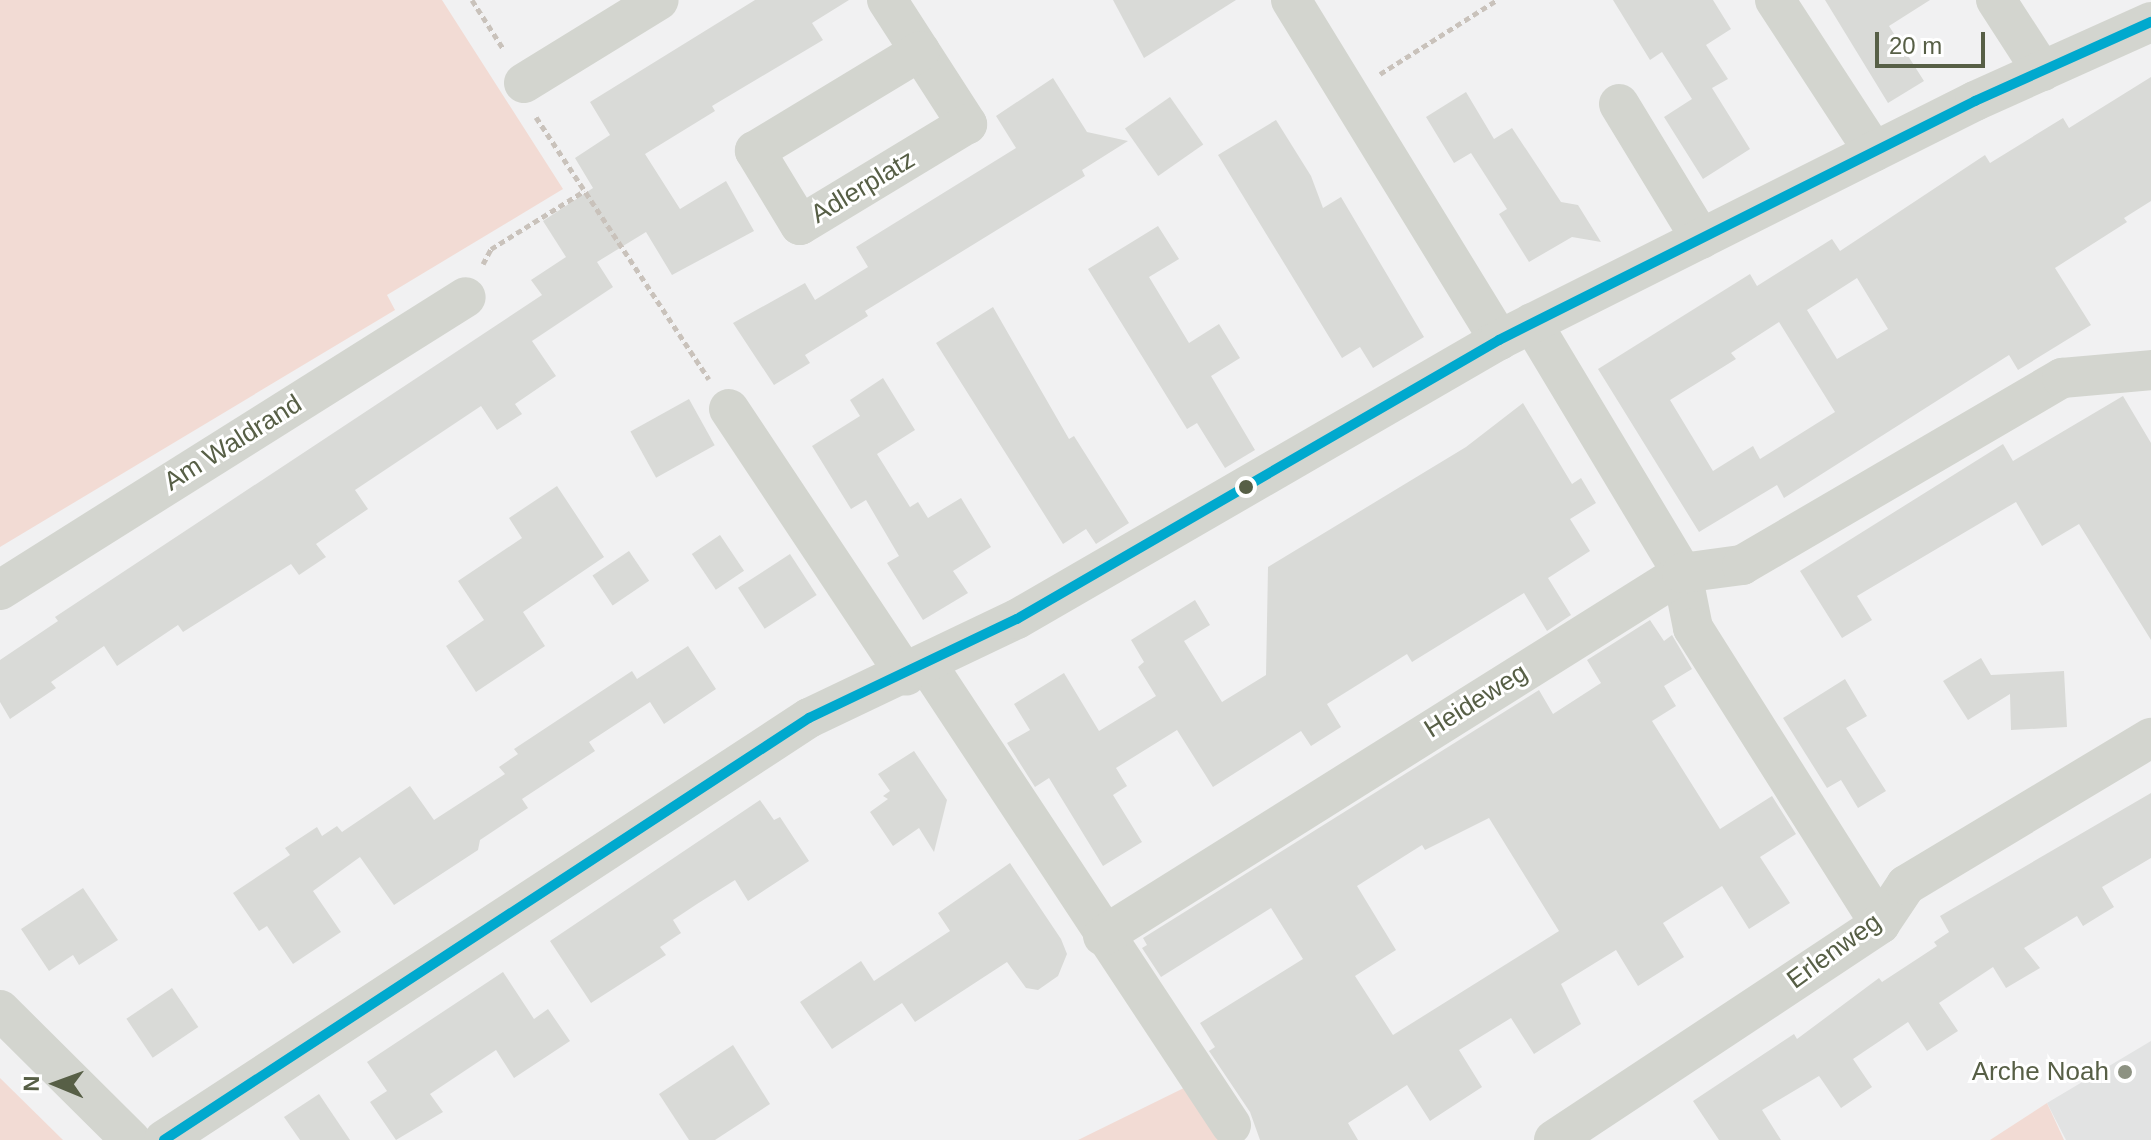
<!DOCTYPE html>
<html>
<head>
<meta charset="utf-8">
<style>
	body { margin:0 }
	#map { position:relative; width:2151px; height:1140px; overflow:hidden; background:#f1f1f2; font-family:Helvetica,sans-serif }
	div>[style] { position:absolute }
	.education>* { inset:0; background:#e2e3e3 }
	.green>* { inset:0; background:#f2dbd4 }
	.building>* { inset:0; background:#d9dad7; transform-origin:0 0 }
	.path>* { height:5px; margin-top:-2.5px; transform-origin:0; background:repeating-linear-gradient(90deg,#c9c2bb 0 6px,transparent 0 10px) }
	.minor>* { height:40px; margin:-20px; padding:0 20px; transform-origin:20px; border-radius:20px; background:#d3d5cf }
	.bus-1>* { height:10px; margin:-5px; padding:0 5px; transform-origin:5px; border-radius:5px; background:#00a9ce }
	.dots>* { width:22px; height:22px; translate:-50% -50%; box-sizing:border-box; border:4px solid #fff; border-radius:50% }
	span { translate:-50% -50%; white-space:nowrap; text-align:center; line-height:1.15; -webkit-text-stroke:6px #fff; paint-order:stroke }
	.street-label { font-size:26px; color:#575f46 }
	.poi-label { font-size:26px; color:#575f46 }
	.right { translate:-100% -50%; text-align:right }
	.north { position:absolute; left:16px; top:1044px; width:80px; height:80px; -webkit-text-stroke:6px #fff; paint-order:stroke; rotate:271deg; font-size:22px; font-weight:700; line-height:32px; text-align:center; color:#575f46 }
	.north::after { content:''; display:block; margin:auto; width:28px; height:36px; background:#575f46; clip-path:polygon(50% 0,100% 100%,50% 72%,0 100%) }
	.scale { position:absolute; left:1875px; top:32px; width:110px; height:36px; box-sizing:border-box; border:4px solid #575f46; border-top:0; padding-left:10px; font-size:24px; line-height:28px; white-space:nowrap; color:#575f46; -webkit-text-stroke:6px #fff; paint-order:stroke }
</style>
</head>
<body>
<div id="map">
	<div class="education">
		<div style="clip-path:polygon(2151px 1041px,2151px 1140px,2066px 1140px,2047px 1103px)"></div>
	</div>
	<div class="green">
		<div style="clip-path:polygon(0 0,442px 0,563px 189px,387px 295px,395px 310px,0 547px)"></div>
		<div style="clip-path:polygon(0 1078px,63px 1140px,0 1140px)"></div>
		<div style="clip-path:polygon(1190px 1085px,1224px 1140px,1078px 1140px)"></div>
		<div style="clip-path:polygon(2047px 1103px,2064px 1140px,1990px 1140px)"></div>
	</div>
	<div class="building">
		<div style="clip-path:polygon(755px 0,849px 0,812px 23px,823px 40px,712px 106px,715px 111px,645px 154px,680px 209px,726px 181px,754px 231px,672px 275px,646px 232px,597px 262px,613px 287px,532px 341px,556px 376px,515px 404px,522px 414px,497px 430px,481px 406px,355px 490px,368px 509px,316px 544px,326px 557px,299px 575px,291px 564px,183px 632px,178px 625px,117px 666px,104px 646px,51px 682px,56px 688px,10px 719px,0 702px,0 660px,58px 621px,55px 617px,542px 295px,531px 280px,566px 257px,543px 221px,593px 188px,575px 158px,610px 135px,590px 102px)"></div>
		<div style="clip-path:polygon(1113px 0,1236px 0,1144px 58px)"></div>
		<div style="clip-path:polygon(1613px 0,1713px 0,1731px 29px,1706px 45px,1728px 79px,1712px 88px,1750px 149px,1703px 179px,1664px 117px,1692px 99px,1662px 52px,1650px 60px)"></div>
		<div style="clip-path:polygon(1825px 0,1930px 0,1889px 26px,1924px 81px,1888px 103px)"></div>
		<div style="clip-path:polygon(evenodd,2151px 77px,2151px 201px,2124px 218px,2127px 222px,2055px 268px,2091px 325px,2018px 370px,2009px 355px,1784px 498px,1777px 485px,1699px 532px,1598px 369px,1750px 274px,1757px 286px,1832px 239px,1840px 251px,1985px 155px,1990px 163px,2063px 118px,2069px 128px,2151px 77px,1857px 278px,1888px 329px,1837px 359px,1807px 310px,1857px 278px,2151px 77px,1779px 322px,1835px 412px,1760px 459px,1753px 446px,1713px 471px,1670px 400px,1736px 359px,1731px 353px,1779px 322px)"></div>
		<div style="clip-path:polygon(1053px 78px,1087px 132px,1128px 141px,1082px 170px,1085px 176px,865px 311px,868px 316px,805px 355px,810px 363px,774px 385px,733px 323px,805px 283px,815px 300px,868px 267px,856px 247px,1016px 148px,996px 116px)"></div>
		<div style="clip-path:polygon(1466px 92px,1494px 139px,1512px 128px,1561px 202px,1578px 205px,1601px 242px,1572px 237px,1529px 262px,1499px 214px,1507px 209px,1471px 153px,1454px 163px,1426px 117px)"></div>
		<div style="left:1170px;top:97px;width:58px;height:55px;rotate:55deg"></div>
		<div style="clip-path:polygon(1276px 120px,1311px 176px,1323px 208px,1341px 197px,1424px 337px,1373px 368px,1360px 347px,1342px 358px,1218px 155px)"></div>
		<div style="clip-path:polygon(1158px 226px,1179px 259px,1149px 277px,1189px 343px,1219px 324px,1240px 358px,1211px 376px,1255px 450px,1225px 468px,1197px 423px,1187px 429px,1088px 269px)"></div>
		<div style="clip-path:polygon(993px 307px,1069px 439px,1074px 436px,1129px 523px,1096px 544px,1086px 529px,1063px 544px,936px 343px)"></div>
		<div style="clip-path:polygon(883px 378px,915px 430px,877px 454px,910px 507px,918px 502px,928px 518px,961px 498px,991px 547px,953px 571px,968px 593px,923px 620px,887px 563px,899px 556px,866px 500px,851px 509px,812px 446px,860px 416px,850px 400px)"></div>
		<div style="clip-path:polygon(2123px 396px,2151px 443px,2151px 640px,2079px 524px,2042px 546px,2016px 502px,1857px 596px,1872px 620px,1842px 638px,1800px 571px,2003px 444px,2013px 461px)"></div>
		<div style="left:689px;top:399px;width:53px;height:67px;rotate:61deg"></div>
		<div style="clip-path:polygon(1523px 403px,1572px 484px,1581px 478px,1596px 503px,1570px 519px,1590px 551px,1548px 578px,1571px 615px,1547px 631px,1524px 593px,1412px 662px,1407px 654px,1327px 704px,1341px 727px,1311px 746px,1301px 731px,1213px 787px,1177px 730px,1116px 768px,1127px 786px,1113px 795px,1142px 842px,1103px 866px,1049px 778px,1035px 787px,1007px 743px,1030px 730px,1014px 704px,1064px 673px,1099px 731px,1156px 696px,1138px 667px,1144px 662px,1131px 640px,1195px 600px,1210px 625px,1184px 641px,1222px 702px,1266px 675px,1268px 567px,1466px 447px)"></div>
		<div style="clip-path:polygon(557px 486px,604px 557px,523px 612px,545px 646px,476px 692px,446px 646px,484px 620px,458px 581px,522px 538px,509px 518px)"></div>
		<div style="left:720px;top:535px;width:43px;height:34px;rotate:56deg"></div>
		<div style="left:629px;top:551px;width:36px;height:44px;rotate:56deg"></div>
		<div style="left:790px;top:554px;width:49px;height:62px;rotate:57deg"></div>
		<div style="clip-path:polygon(evenodd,1650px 620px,1664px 641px,1672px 635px,1692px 669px,1664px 686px,1676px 706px,1652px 721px,1720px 829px,1772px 796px,1796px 834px,1760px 857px,1790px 903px,1749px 929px,1722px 886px,1663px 923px,1684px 957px,1638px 986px,1616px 950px,1561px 984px,1581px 1024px,1534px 1054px,1511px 1018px,1459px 1050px,1482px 1087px,1430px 1121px,1407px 1085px,1348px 1123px,1358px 1140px,1260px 1140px,1250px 1112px,1209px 1051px,1215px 1047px,1200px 1023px,1303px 959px,1271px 908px,1161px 977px,1142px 948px,1147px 945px,1143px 938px,1539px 690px,1553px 714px,1601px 683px,1587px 660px,1650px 620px,1489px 818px,1559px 931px,1393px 1035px,1355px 976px,1396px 950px,1357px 886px,1422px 845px,1425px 850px,1489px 818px)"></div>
		<div style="clip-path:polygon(688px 646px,716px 689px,664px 724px,650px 702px,589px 742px,595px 751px,522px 799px,528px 808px,480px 840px,478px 850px,394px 905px,360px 857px,313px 891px,341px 932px,293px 964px,267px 926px,259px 931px,233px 893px,290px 855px,285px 848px,317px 827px,322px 836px,337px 826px,342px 832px,410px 786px,434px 820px,505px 774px,499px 767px,518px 754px,514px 749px,632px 671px,637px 679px)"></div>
		<div style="clip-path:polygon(1981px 658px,1991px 675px,2064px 671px,2067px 727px,2011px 730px,2010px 694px,1968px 720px,1943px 681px)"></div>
		<div style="clip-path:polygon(1845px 679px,1867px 716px,1846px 728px,1886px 791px,1858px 808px,1841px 780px,1827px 788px,1783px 718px)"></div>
		<div style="clip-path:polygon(914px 751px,947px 800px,934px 852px,919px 828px,893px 846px,870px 812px,888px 799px,883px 796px,890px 791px,878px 774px)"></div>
		<div style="clip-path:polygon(2151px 793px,2151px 858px,2102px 887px,2114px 907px,2083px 926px,2077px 916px,2024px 948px,2040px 968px,2006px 988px,1993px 967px,1939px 1003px,1958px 1031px,1927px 1051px,1908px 1022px,1853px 1059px,1872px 1087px,1841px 1108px,1819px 1076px,1762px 1110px,1781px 1140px,1719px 1140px,1693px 1101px,1794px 1034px,1797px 1039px,1879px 978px,1882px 982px,1937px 946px,1934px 942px,1949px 932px,1940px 916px)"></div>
		<div style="clip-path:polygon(760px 800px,774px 820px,780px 817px,809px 861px,748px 901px,735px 880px,697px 904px,673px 920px,681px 933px,660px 947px,666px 955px,591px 1003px,550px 941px)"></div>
		<div style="clip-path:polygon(1010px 863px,1061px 939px,1067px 954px,1058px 976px,1038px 990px,1026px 988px,1007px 962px,915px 1022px,902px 1003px,832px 1049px,800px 1002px,861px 961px,874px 981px,918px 952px,950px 931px,938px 913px)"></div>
		<div style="clip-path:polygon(83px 888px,118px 940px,79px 965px,73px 955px,49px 971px,21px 929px)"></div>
		<div style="clip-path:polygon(503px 972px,534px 1019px,548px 1009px,570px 1041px,514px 1078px,496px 1050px,430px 1094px,443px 1112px,396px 1140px,370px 1102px,387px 1091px,367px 1062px)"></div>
		<div style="left:172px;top:988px;width:47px;height:55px;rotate:56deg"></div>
		<div style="clip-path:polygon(733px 1045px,770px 1104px,715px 1140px,689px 1140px,659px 1094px)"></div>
		<div style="clip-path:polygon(319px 1094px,350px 1140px,300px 1140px,284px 1117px)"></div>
	</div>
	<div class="path">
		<div style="left:472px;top:0;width:59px;rotate:57.4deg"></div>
		<div style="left:1380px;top:74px;width:138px;rotate:-32.3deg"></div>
		<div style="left:536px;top:117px;width:314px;rotate:56.6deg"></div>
		<div style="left:483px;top:264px;width:17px;rotate:-62deg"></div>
		<div style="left:491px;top:249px;width:110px;rotate:-31.9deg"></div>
	</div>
	<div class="minor">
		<div style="left:887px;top:0;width:148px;rotate:57.2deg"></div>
		<div style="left:967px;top:124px;width:195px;rotate:148.8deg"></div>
		<div style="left:800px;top:225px;width:87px;rotate:-121.3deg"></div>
		<div style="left:755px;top:151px;width:193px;rotate:-31.2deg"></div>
		<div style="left:1291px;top:0;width:399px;rotate:58.5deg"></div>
		<div style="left:1775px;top:0;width:181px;rotate:56.9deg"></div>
		<div style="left:1996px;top:0;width:85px;rotate:57.1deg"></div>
		<div style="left:524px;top:83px;width:158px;rotate:-31.6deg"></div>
		<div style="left:1619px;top:104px;width:158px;rotate:58.7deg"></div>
		<div style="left:1532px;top:323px;width:292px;rotate:59deg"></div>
		<div style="left:1682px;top:573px;width:56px;rotate:78.7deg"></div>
		<div style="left:1693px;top:628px;width:350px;rotate:57.7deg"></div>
		<div style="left:729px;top:409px;width:320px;rotate:56.4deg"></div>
		<div style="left:0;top:590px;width:550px;rotate:-32.16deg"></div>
		<div style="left:928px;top:666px;width:550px;rotate:56.57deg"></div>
		<div style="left:1103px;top:936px;width:683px;rotate:-32.09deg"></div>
		<div style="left:1682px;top:573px;width:61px;rotate:-7.6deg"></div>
		<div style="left:1742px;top:565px;width:371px;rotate:-30.3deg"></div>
		<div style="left:2062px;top:378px;width:89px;rotate:-5.1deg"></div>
		<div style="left:0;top:1010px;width:185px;rotate:44.8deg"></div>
		<div style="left:164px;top:1140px;width:771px;rotate:-33.2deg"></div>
		<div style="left:809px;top:718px;width:230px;rotate:-25.5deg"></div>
		<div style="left:1017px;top:619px;width:557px;rotate:-30.06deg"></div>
		<div style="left:1499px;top:340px;width:533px;rotate:-26.66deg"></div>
		<div style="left:1975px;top:101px;width:193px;rotate:-24.2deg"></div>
		<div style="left:1554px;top:1140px;width:391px;rotate:-33.5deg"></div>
		<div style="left:1880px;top:924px;width:47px;rotate:-56.3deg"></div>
		<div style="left:1906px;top:885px;width:286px;rotate:-31deg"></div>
	</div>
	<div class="bus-1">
		<div style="left:164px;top:1140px;width:771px;rotate:-33.2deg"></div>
		<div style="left:809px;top:718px;width:230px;rotate:-25.5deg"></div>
		<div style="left:1017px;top:619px;width:557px;rotate:-30.06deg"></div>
		<div style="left:1499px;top:340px;width:533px;rotate:-26.66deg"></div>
		<div style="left:1975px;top:101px;width:193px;rotate:-24.2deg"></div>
	</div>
	<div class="dots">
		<div style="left:1246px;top:487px;background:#575f46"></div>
		<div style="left:2125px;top:1072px;background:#8d9282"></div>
	</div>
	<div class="street-label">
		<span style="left:863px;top:187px;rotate:-31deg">Adlerplatz</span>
		<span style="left:233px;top:443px;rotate:-32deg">Am Waldrand</span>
		<span style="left:1476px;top:701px;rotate:-32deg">Heideweg</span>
		<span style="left:1834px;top:951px;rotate:-36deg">Erlenweg</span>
	</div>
	<div class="poi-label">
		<span class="right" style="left:2109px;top:1072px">Arche Noah</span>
	</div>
	<div class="north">N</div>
	<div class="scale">20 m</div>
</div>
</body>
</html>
